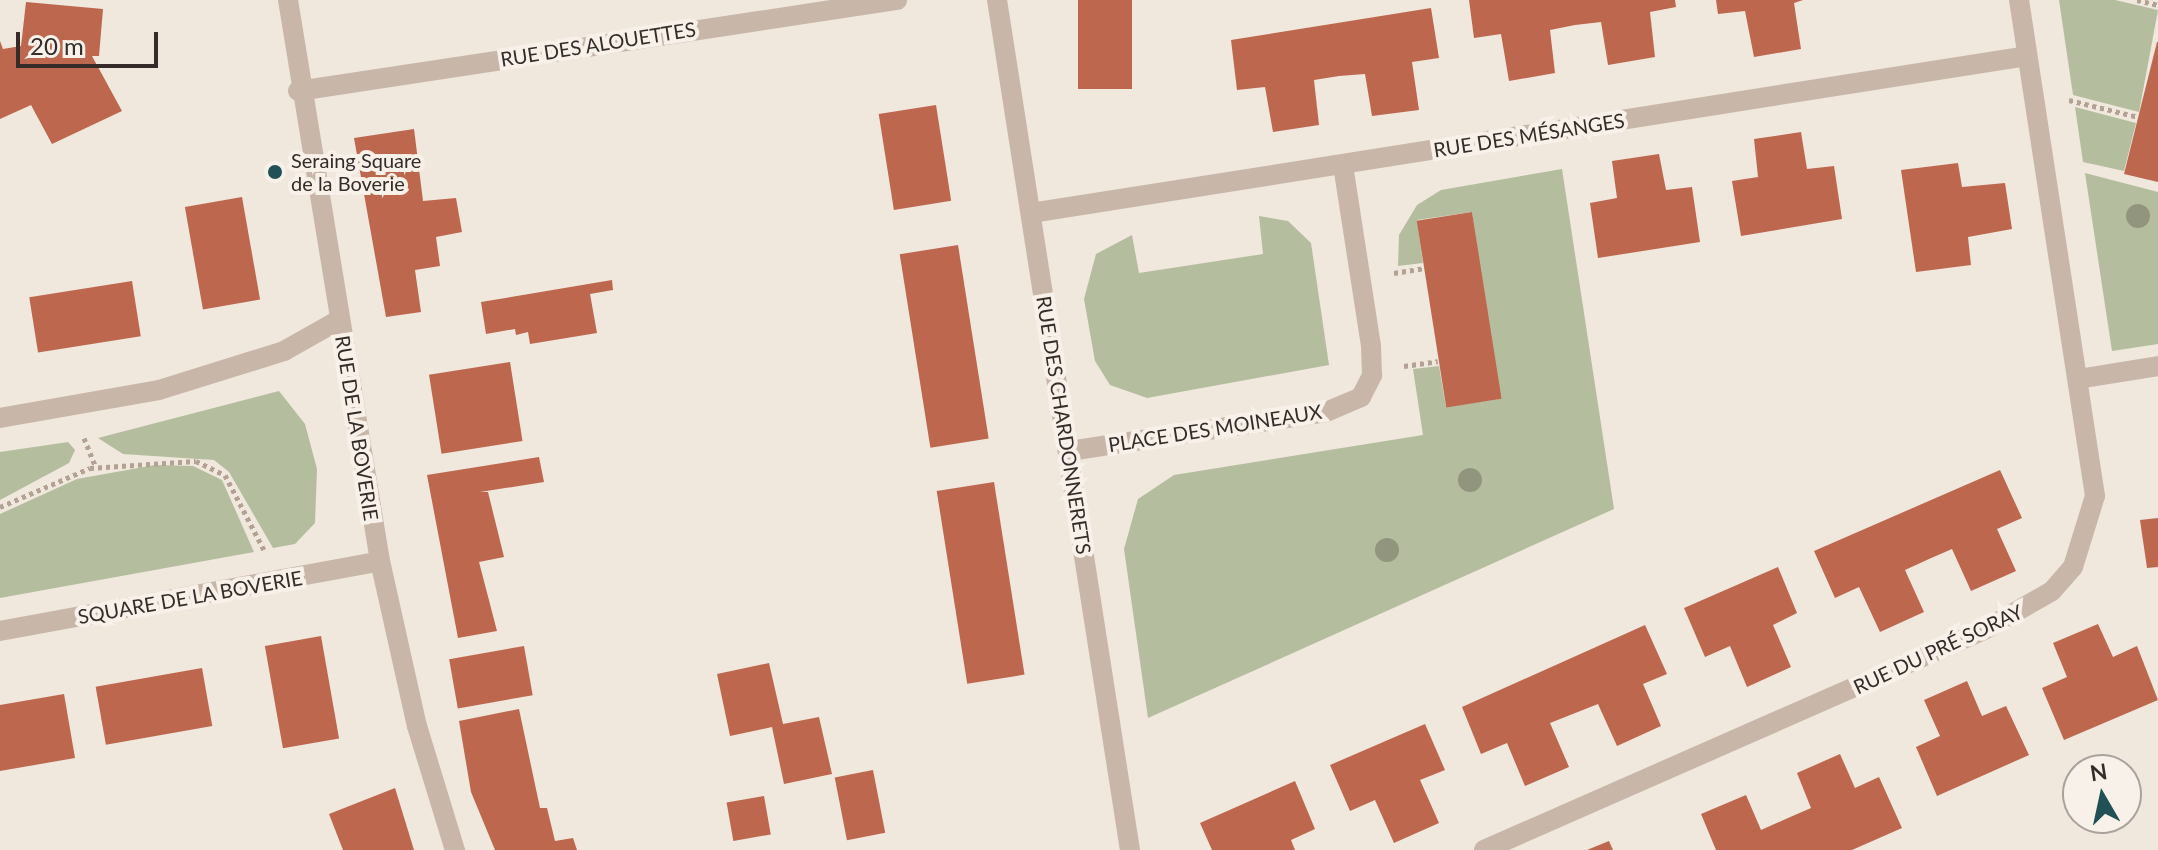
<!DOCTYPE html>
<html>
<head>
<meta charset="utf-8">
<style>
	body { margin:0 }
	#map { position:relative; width:2158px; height:850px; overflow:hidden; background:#f0e7dd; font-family:Lato,sans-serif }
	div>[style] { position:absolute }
	.green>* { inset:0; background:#b4be9e }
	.building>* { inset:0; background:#bd674e; transform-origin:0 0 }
	.path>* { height:5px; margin-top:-2.5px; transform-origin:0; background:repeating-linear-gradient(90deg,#b3a194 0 4px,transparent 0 8px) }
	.minor>* { height:20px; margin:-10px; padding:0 10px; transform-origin:10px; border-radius:10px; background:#c8b7a9 }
	.trees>* { width:24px; height:24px; margin:-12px; border-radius:50%; background:#92957d }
	.dots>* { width:22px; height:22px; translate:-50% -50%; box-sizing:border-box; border:4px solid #f8f1e9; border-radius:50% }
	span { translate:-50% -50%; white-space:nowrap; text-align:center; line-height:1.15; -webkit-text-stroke:8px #f8f1e9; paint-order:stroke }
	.street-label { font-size:20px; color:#352c29 }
	.poi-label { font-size:20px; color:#352c29 }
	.left { translate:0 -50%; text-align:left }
	.north { position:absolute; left:2062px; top:754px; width:80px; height:80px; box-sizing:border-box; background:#f8f1e9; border:2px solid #aaa29c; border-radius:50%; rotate:351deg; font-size:22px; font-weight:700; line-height:32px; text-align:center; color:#352c29 }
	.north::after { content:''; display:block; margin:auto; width:28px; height:36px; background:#215154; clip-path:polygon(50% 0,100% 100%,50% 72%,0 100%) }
	.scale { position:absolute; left:16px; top:32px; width:142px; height:36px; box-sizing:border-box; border:4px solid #352c29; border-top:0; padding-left:10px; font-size:24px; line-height:28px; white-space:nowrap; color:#352c29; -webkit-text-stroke:6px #f8f1e9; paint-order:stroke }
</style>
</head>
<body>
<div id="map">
	<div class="green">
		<div style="clip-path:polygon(2059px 0,2115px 0,2158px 10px,2139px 112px,2073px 95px)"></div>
		<div style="clip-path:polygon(2075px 107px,2136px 123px,2124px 171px,2083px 162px)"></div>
		<div style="clip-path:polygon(1562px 169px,1614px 509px,1148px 718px,1124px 549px,1138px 499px,1174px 475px,1423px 435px,1413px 369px,1439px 366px,1446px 407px,1499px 399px,1472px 212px,1417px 220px,1423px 263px,1398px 266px,1399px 235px,1417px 205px,1441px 190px)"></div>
		<div style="clip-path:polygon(2085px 173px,2158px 192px,2158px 344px,2112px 351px)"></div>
		<div style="clip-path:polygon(1259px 216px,1288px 221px,1311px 243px,1329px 365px,1147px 398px,1110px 385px,1095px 361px,1084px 299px,1096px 254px,1132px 235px,1139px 273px,1263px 254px)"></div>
		<div style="clip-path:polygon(279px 391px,305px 424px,317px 469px,315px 523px,295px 544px,273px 548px,229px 472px,214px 460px,123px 454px,98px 438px)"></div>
		<div style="clip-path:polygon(68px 442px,75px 450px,69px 463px,0 500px,0 452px)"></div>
		<div style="clip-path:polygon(155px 465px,193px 466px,222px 480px,254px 552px,0 598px,0 514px,77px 479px)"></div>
	</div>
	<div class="building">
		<div style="left:1078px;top:0;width:54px;height:89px"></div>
		<div style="clip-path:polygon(1469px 0,1675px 0,1676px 7px,1650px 12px,1655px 57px,1608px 65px,1601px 22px,1575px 25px,1550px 30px,1555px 73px,1509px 81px,1501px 34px,1474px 38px)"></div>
		<div style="clip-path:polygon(1716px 0,1803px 0,1794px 3px,1801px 49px,1754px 57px,1745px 11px,1718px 14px)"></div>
		<div style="clip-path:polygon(26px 2px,103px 9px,99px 56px,92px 56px,122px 111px,52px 144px,31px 105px,0 119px,0 41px,3px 49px,21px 46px)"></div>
		<div style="clip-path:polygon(1431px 8px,1439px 58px,1412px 62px,1419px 110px,1372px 116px,1365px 74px,1339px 76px,1314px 80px,1319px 125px,1273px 132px,1265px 87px,1237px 90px,1231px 40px)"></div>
		<div style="clip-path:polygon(2157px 42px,2158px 42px,2158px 182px,2124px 174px)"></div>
		<div style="left:936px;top:105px;width:97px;height:58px;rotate:81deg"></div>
		<div style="clip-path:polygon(414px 129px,423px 201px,456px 198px,462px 232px,436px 237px,440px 266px,415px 270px,421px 312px,386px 317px,354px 138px)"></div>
		<div style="clip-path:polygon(1801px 132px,1807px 169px,1834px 166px,1842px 219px,1741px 236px,1732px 181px,1758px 177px,1754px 139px)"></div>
		<div style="clip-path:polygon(1659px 154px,1666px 190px,1692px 187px,1700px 242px,1598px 258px,1590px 203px,1617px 198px,1612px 161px)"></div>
		<div style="clip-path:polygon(1958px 163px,1962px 187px,2005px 183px,2012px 229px,1968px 237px,1971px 265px,1916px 272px,1901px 170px)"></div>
		<div style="left:242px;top:197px;width:104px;height:58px;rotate:80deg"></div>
		<div style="left:1472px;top:212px;width:189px;height:56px;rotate:81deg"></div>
		<div style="left:958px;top:245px;width:196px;height:59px;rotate:81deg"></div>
		<div style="clip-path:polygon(612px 280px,613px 290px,590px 294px,597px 333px,530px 344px,528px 332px,516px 335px,515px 329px,486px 334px,481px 302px)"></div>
		<div style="left:132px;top:281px;width:56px;height:104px;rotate:81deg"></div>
		<div style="left:510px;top:362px;width:80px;height:82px;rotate:81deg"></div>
		<div style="clip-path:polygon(539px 457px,544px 482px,480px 492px,488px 492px,504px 557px,479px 562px,497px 631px,458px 638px,427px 475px)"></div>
		<div style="clip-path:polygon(2000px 470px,2022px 518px,1997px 529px,2016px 571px,1971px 591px,1952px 549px,1929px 559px,1905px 570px,1924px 612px,1880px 632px,1859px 587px,1835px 598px,1814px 551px)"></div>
		<div style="left:994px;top:482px;width:195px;height:58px;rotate:81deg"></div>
		<div style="clip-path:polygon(2158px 518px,2158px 567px,2147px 568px,2140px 520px)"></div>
		<div style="clip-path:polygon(1778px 567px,1797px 613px,1773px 625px,1791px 667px,1747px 687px,1730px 646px,1705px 657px,1684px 608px)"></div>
		<div style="clip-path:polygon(2098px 624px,2113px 657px,2137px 646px,2158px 700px,2064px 740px,2042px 688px,2067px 677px,2053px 643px)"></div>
		<div style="clip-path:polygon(1645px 625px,1667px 674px,1643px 684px,1661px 726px,1617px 746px,1598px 704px,1550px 723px,1569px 767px,1525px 786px,1507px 743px,1481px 754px,1462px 707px)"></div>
		<div style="left:321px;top:636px;width:104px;height:57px;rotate:80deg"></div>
		<div style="left:524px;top:646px;width:50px;height:76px;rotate:80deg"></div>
		<div style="clip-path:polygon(769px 663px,783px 724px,819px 717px,832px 774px,784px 784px,772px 727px,730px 736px,717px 674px)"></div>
		<div style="left:202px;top:668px;width:59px;height:108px;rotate:80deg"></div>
		<div style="clip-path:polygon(1967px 681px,1982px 716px,2006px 706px,2029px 755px,1937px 796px,1916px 747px,1940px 736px,1924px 700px)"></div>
		<div style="clip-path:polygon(64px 694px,75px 758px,0 771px,0 705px)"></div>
		<div style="clip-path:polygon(519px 709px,540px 808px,547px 808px,555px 841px,573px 838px,577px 850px,495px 850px,471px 792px,459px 721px)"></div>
		<div style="clip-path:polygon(1425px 724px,1445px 770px,1420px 780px,1439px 823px,1394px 843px,1375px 800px,1350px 811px,1330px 765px)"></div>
		<div style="clip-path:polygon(1840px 754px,1855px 788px,1879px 777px,1902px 828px,1852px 850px,1716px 850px,1701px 814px,1746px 795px,1761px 830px,1788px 818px,1811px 808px,1797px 773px)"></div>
		<div style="left:873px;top:770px;width:64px;height:39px;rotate:79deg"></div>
		<div style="clip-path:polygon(1295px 781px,1315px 829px,1291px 840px,1295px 850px,1212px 850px,1200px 823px)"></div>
		<div style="clip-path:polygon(395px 788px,414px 850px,343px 850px,329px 814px)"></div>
		<div style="left:764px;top:796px;width:39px;height:38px;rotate:80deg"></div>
		<div style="clip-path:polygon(1609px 841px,1613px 850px,1587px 850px)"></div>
	</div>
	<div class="path">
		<div style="left:2137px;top:0;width:22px;rotate:13deg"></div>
		<div style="left:2069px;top:100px;width:71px;rotate:13.8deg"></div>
		<div style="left:1394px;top:273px;width:30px;rotate:-9deg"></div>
		<div style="left:1404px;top:366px;width:34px;rotate:-8deg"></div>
		<div style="left:84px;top:438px;width:31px;rotate:68deg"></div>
		<div style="left:0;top:507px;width:98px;rotate:-23.4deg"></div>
		<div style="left:90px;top:468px;width:106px;rotate:-3.8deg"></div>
		<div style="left:196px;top:461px;width:32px;rotate:26deg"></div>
		<div style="left:225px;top:475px;width:85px;rotate:62.5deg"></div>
	</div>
	<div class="minor">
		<div style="left:288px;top:0;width:568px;rotate:80.69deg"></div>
		<div style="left:380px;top:561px;width:169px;rotate:77.4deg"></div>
		<div style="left:417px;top:726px;width:130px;rotate:73deg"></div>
		<div style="left:997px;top:0;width:860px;rotate:81.11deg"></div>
		<div style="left:298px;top:91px;width:606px;rotate:-8.64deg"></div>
		<div style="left:1031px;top:213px;width:1008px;rotate:-8.96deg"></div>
		<div style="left:2078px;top:379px;width:81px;rotate:-9.2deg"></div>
		<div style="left:0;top:418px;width:161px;rotate:-10deg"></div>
		<div style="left:159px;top:390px;width:131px;rotate:-17.3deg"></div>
		<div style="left:284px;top:351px;width:63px;rotate:-29.4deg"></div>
		<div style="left:1069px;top:451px;width:260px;rotate:-8.6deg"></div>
		<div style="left:1326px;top:412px;width:38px;rotate:-23deg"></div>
		<div style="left:1361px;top:397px;width:25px;rotate:-63deg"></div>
		<div style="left:1372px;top:375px;width:29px;rotate:-92deg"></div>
		<div style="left:1371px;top:346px;width:183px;rotate:-98.8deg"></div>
		<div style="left:0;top:631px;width:386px;rotate:-10.4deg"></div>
		<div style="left:1484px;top:850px;width:546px;rotate:-23.75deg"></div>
		<div style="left:1984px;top:630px;width:78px;rotate:-29.8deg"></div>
		<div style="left:2052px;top:591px;width:32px;rotate:-49deg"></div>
		<div style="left:2073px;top:567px;width:74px;rotate:-72.8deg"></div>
		<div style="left:2095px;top:496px;width:502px;rotate:-98.71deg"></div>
	</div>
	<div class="trees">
		<div style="left:2138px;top:216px"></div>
		<div style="left:1470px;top:480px"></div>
		<div style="left:1387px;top:550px"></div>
	</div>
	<div class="dots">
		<div style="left:275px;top:172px;background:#215154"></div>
	</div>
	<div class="street-label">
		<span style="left:598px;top:44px;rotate:-9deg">RUE DES ALOUETTES</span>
		<span style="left:1529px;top:135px;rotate:-9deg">RUE DES MÉSANGES</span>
		<span style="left:1064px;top:425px;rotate:81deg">RUE DES CHARDONNERETS</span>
		<span style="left:357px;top:428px;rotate:81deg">RUE DE LA BOVERIE</span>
		<span style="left:1215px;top:428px;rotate:-9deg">PLACE DES MOINEAUX</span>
		<span style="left:190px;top:597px;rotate:-10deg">SQUARE DE LA BOVERIE</span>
		<span style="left:1938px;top:649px;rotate:-25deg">RUE DU PRÉ SORAY</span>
	</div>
	<div class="poi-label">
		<span class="left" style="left:291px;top:172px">Seraing Square<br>de la Boverie</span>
	</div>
	<div class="north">N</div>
	<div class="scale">20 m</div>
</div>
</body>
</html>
